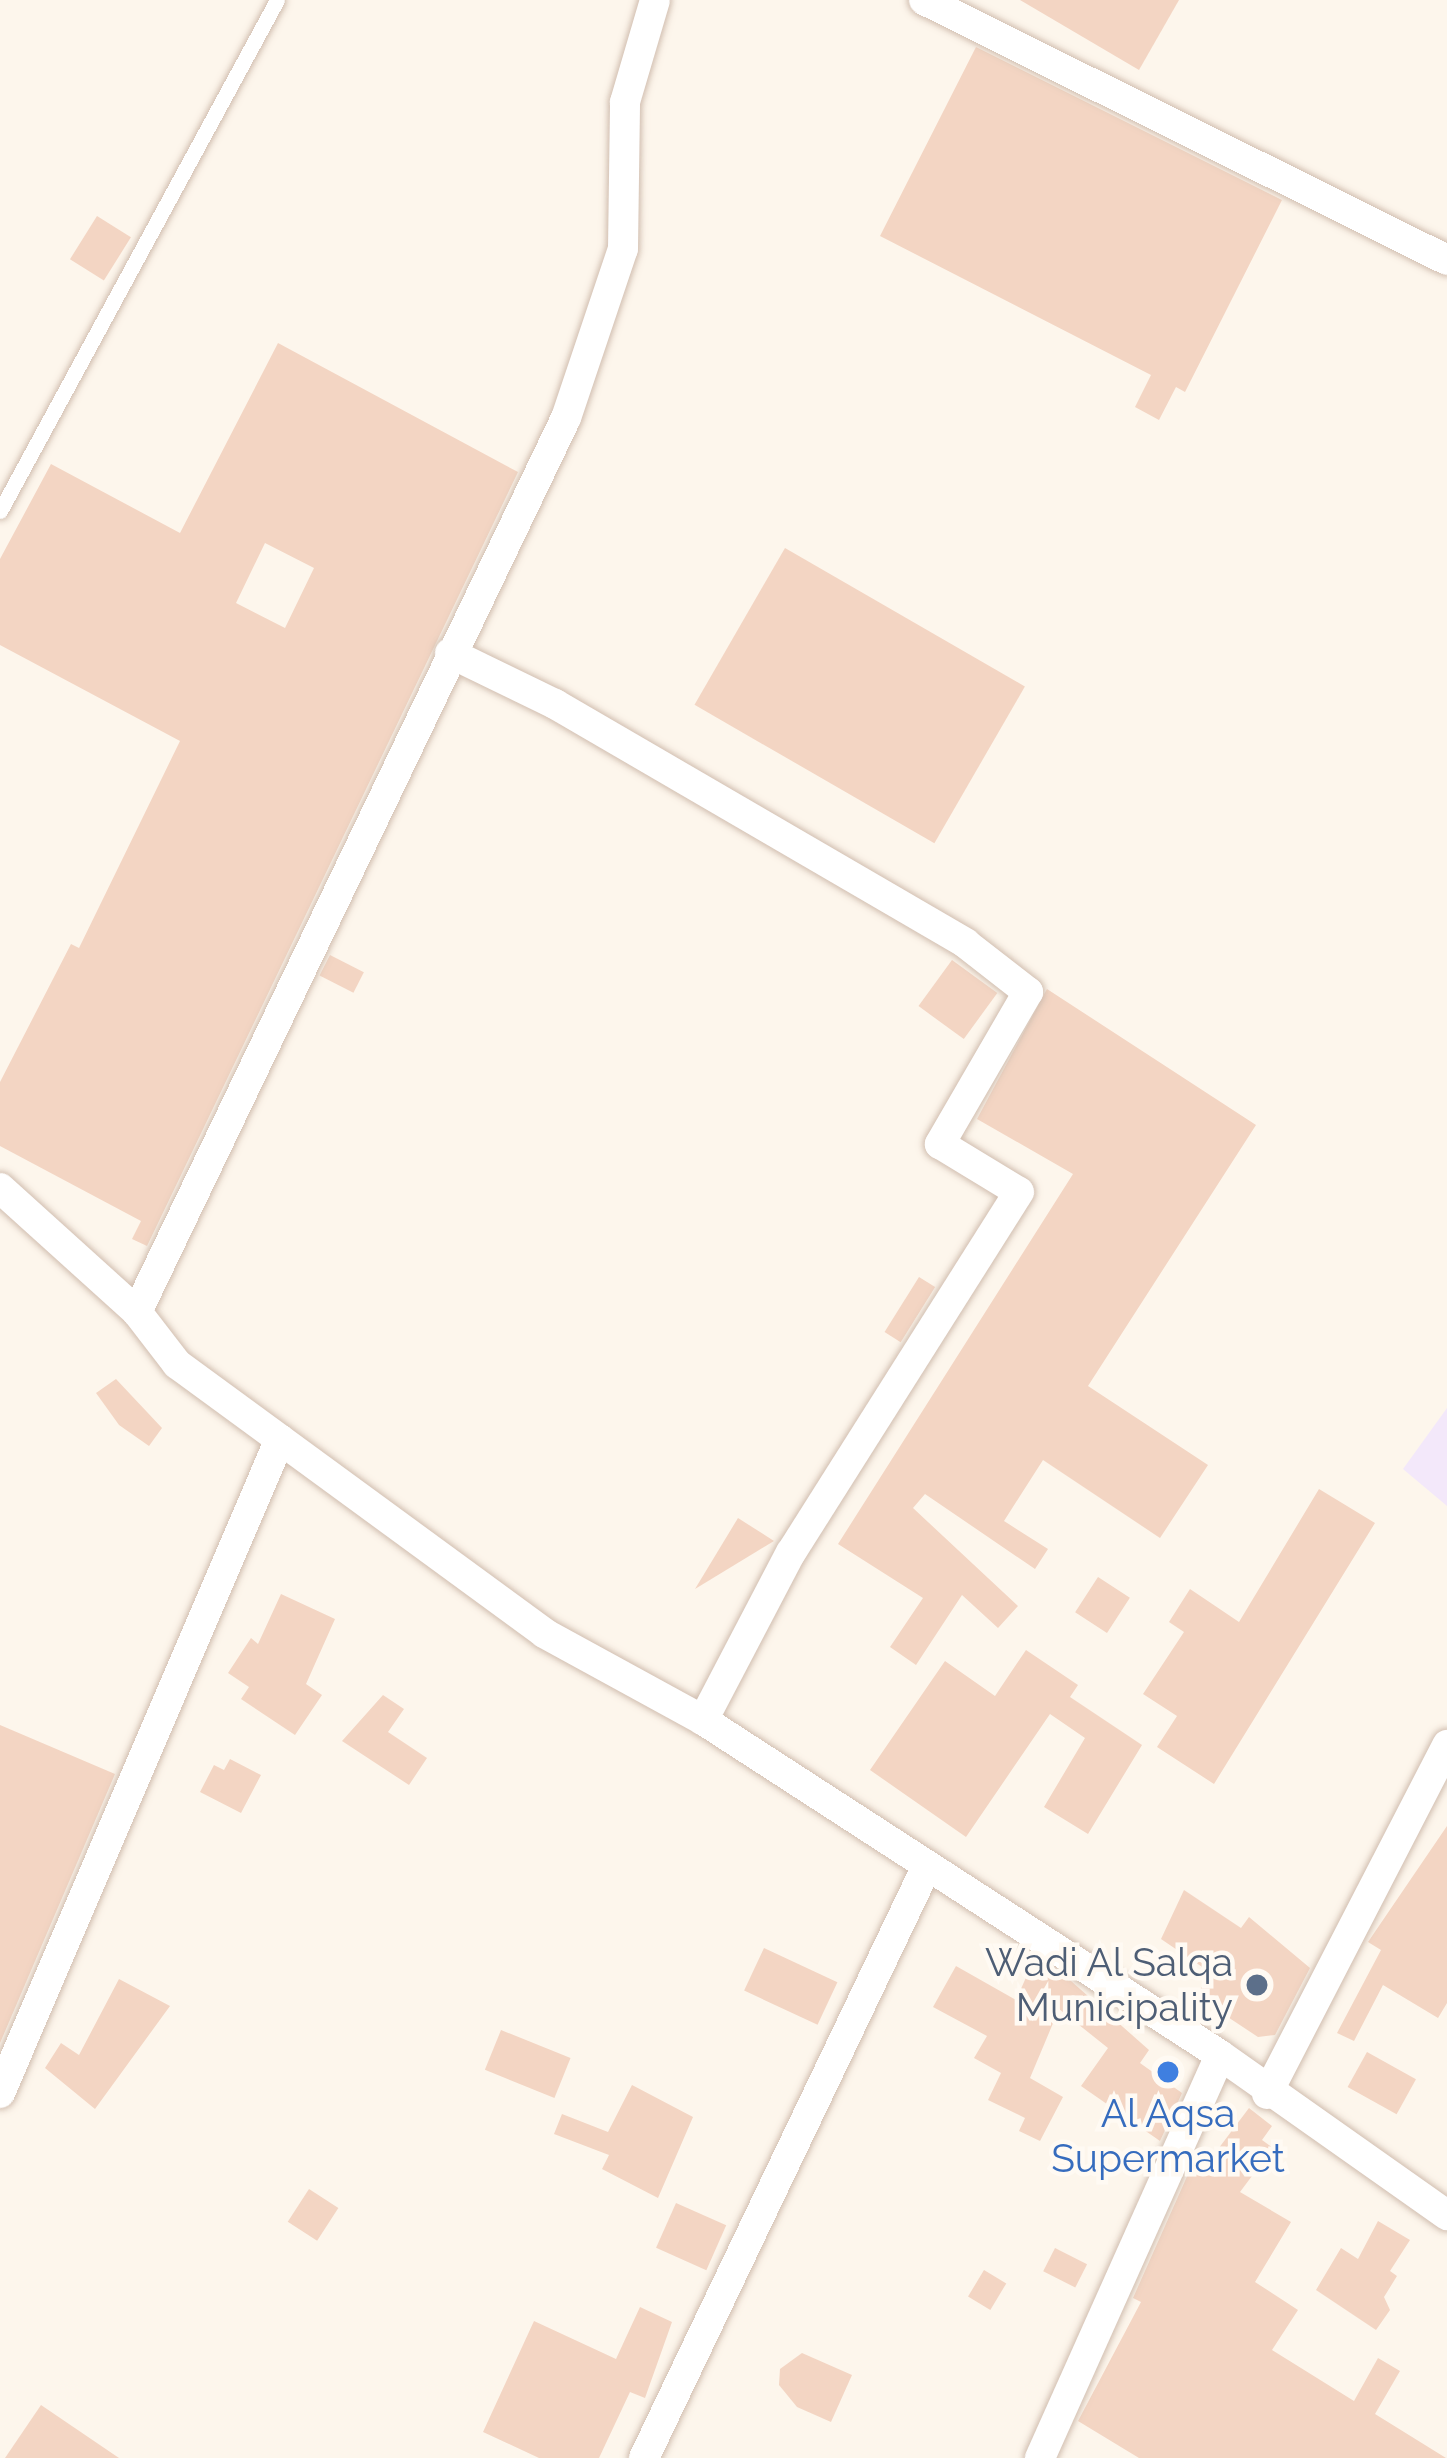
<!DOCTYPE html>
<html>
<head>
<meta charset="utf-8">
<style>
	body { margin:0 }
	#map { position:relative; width:1447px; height:2458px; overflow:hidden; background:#fdf6ec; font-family:Raleway,sans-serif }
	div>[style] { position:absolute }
	.education>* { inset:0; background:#f3e8fa }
	.building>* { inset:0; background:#f3d5c3; transform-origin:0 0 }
	.roads { filter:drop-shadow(0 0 3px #d1beb0) drop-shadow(0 0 3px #d1beb0) }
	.service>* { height:15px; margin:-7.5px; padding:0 7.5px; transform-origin:7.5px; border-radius:7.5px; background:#fff }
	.minor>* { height:30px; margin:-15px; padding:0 15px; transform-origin:15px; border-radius:15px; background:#fff }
	.dots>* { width:33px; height:33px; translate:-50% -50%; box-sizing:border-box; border:6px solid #fffaf3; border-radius:50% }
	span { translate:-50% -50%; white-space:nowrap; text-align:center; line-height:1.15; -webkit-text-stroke:9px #fffaf3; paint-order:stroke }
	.service-label { font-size:39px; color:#4e5e75 }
	.right { translate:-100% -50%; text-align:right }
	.shop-label { font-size:39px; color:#366cbe }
</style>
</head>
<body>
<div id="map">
	<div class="education">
		<div style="clip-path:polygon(1447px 1408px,1447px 1506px,1403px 1469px)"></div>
	</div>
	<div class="building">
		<div style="clip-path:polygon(1020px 0,1179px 0,1139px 70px)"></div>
		<div style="clip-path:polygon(976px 47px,1282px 200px,1185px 392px,1176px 387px,1159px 420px,1135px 407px,1151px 375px,880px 236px)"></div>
		<div style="left:97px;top:216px;width:40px;height:51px;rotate:32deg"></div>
		<div style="clip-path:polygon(evenodd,278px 343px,518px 472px,147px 1246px,132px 1239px,141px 1221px,0 1146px,0 1082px,71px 944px,79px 948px,180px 741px,0 645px,0 559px,51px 464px,180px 533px,278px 343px,265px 543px,314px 568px,285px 628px,236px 603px,265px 543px)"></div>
		<div style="left:785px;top:548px;width:277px;height:181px;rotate:30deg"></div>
		<div style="left:330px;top:955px;width:38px;height:23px;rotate:27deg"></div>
		<div style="left:952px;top:960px;width:56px;height:57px;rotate:36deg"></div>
		<div style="clip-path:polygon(1047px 989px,1256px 1125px,1088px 1386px,1208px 1465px,1160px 1538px,1043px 1460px,1004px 1521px,1048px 1549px,1035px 1569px,925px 1494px,913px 1508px,1018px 1606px,998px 1628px,962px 1595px,916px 1665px,890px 1647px,923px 1598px,838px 1544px,1073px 1174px,977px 1119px)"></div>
		<div style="left:919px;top:1277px;width:19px;height:65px;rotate:32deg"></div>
		<div style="clip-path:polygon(116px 1379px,162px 1428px,149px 1446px,119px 1425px,96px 1393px)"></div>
		<div style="clip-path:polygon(1319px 1489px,1375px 1523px,1214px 1784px,1157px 1747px,1177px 1716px,1143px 1694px,1184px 1632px,1169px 1622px,1190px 1589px,1239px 1622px)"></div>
		<div style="clip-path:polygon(738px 1518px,774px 1541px,695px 1589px)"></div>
		<div style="left:1098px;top:1577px;width:38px;height:42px;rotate:33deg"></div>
		<div style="clip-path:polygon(281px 1594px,335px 1619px,306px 1684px,322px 1695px,295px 1735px,241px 1699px,249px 1687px,228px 1673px,251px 1638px,258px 1644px)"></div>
		<div style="clip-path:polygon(1026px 1650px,1078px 1685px,1070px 1697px,1142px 1745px,1088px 1834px,1044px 1807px,1085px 1738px,1050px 1714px,966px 1837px,870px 1770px,945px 1661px,995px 1696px)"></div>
		<div style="clip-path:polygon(383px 1695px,404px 1709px,388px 1732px,427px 1758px,409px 1785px,342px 1741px)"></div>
		<div style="clip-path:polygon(0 1725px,115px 1774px,0 2043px)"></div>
		<div style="clip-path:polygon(230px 1759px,261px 1775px,241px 1813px,200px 1792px,214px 1765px,224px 1770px)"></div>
		<div style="clip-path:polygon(1447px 1826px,1447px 2003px,1438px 2018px,1383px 1985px,1354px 2041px,1337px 2033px,1381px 1950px,1368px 1942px)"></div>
		<div style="clip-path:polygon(1184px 1890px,1241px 1928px,1249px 1917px,1310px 1968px,1275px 2035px,1258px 2037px,1196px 1996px,1211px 1973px,1161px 1939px)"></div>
		<div style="left:764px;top:1948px;width:81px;height:47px;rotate:25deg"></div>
		<div style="clip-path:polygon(1032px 1964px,1071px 1981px,1149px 2050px,1140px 2063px,1182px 2093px,1160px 2141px,1081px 2086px,1108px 2048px,1059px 2009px,1030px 2078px,1063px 2097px,1040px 2141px,1019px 2131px,1025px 2118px,988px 2100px,1001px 2073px,974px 2058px,987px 2036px,933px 2007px,956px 1966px,1016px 2000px)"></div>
		<div style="clip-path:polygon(119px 1979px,170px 2006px,95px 2109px,45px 2068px,61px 2043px,79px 2055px)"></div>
		<div style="left:501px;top:2030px;width:75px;height:43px;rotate:22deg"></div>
		<div style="left:1367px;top:2052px;width:56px;height:40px;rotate:29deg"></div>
		<div style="clip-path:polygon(632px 2085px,693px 2117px,658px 2198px,602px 2169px,609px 2155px,554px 2134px,562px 2114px,608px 2132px)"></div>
		<div style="clip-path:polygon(1249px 2108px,1272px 2126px,1262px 2140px,1273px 2148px,1240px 2192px,1291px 2222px,1255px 2282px,1298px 2310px,1272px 2350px,1354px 2401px,1378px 2358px,1400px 2371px,1375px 2414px,1446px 2458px,1139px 2458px,1078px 2421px,1141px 2302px,1133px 2298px,1193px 2163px,1203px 2169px)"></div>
		<div style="left:309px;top:2189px;width:35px;height:39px;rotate:33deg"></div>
		<div style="left:676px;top:2203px;width:55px;height:49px;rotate:24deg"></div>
		<div style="clip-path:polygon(1378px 2221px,1410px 2240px,1390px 2271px,1397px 2276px,1384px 2297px,1390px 2310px,1376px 2330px,1316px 2290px,1341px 2248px,1358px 2259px)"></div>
		<div style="left:1055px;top:2248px;width:36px;height:26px;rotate:27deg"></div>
		<div style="left:984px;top:2270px;width:26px;height:31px;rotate:31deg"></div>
		<div style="clip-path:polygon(640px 2307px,672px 2322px,645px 2398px,630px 2392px,599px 2458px,539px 2458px,483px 2432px,534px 2321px,616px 2359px)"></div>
		<div style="clip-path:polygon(802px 2353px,852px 2375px,831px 2422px,797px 2407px,779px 2385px,780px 2369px)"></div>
		<div style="clip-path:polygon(41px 2405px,119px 2458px,5px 2458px)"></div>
	</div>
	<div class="roads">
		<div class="service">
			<div style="left:0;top:511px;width:581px;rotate:-61.54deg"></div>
		</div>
		<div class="minor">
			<div style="left:924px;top:0;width:584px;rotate:26.43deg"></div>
			<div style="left:450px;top:653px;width:117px;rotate:25.9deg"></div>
			<div style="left:555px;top:704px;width:475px;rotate:30.2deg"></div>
			<div style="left:965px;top:943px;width:80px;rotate:37.9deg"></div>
			<div style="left:1028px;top:992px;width:176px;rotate:120.1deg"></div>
			<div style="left:940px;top:1144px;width:92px;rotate:31.3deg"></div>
			<div style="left:1019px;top:1192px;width:426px;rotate:122.3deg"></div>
			<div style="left:791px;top:1552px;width:190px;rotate:117.6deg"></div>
			<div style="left:0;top:1188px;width:185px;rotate:42.1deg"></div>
			<div style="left:137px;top:1312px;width:66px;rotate:52.4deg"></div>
			<div style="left:177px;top:1364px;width:455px;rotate:36.2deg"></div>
			<div style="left:544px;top:1633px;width:181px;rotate:28.7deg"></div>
			<div style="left:703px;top:1720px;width:616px;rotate:32.94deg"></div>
			<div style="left:1220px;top:2055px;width:278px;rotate:35.2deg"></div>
			<div style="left:137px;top:1312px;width:992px;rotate:-64.37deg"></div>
			<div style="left:566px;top:418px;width:178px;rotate:-71.4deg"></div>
			<div style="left:623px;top:249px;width:147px;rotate:-89.2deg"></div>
			<div style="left:625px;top:102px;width:106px;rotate:-73.6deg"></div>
			<div style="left:0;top:2093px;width:711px;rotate:-66.82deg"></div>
			<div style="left:1267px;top:2094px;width:393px;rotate:-62.7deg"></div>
			<div style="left:644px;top:2458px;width:654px;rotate:-64.45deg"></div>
			<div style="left:1040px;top:2458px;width:441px;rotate:-65.9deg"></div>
		</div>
	</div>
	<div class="dots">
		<div style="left:1257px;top:1985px;background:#5c6f8a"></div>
		<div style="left:1168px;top:2072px;background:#3f7fe0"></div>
	</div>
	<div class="service-label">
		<span class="right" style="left:1233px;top:1985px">Wadi Al Salqa<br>Municipality</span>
	</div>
	<div class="shop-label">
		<span style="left:1168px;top:2136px">Al Aqsa<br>Supermarket</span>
	</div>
</div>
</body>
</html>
